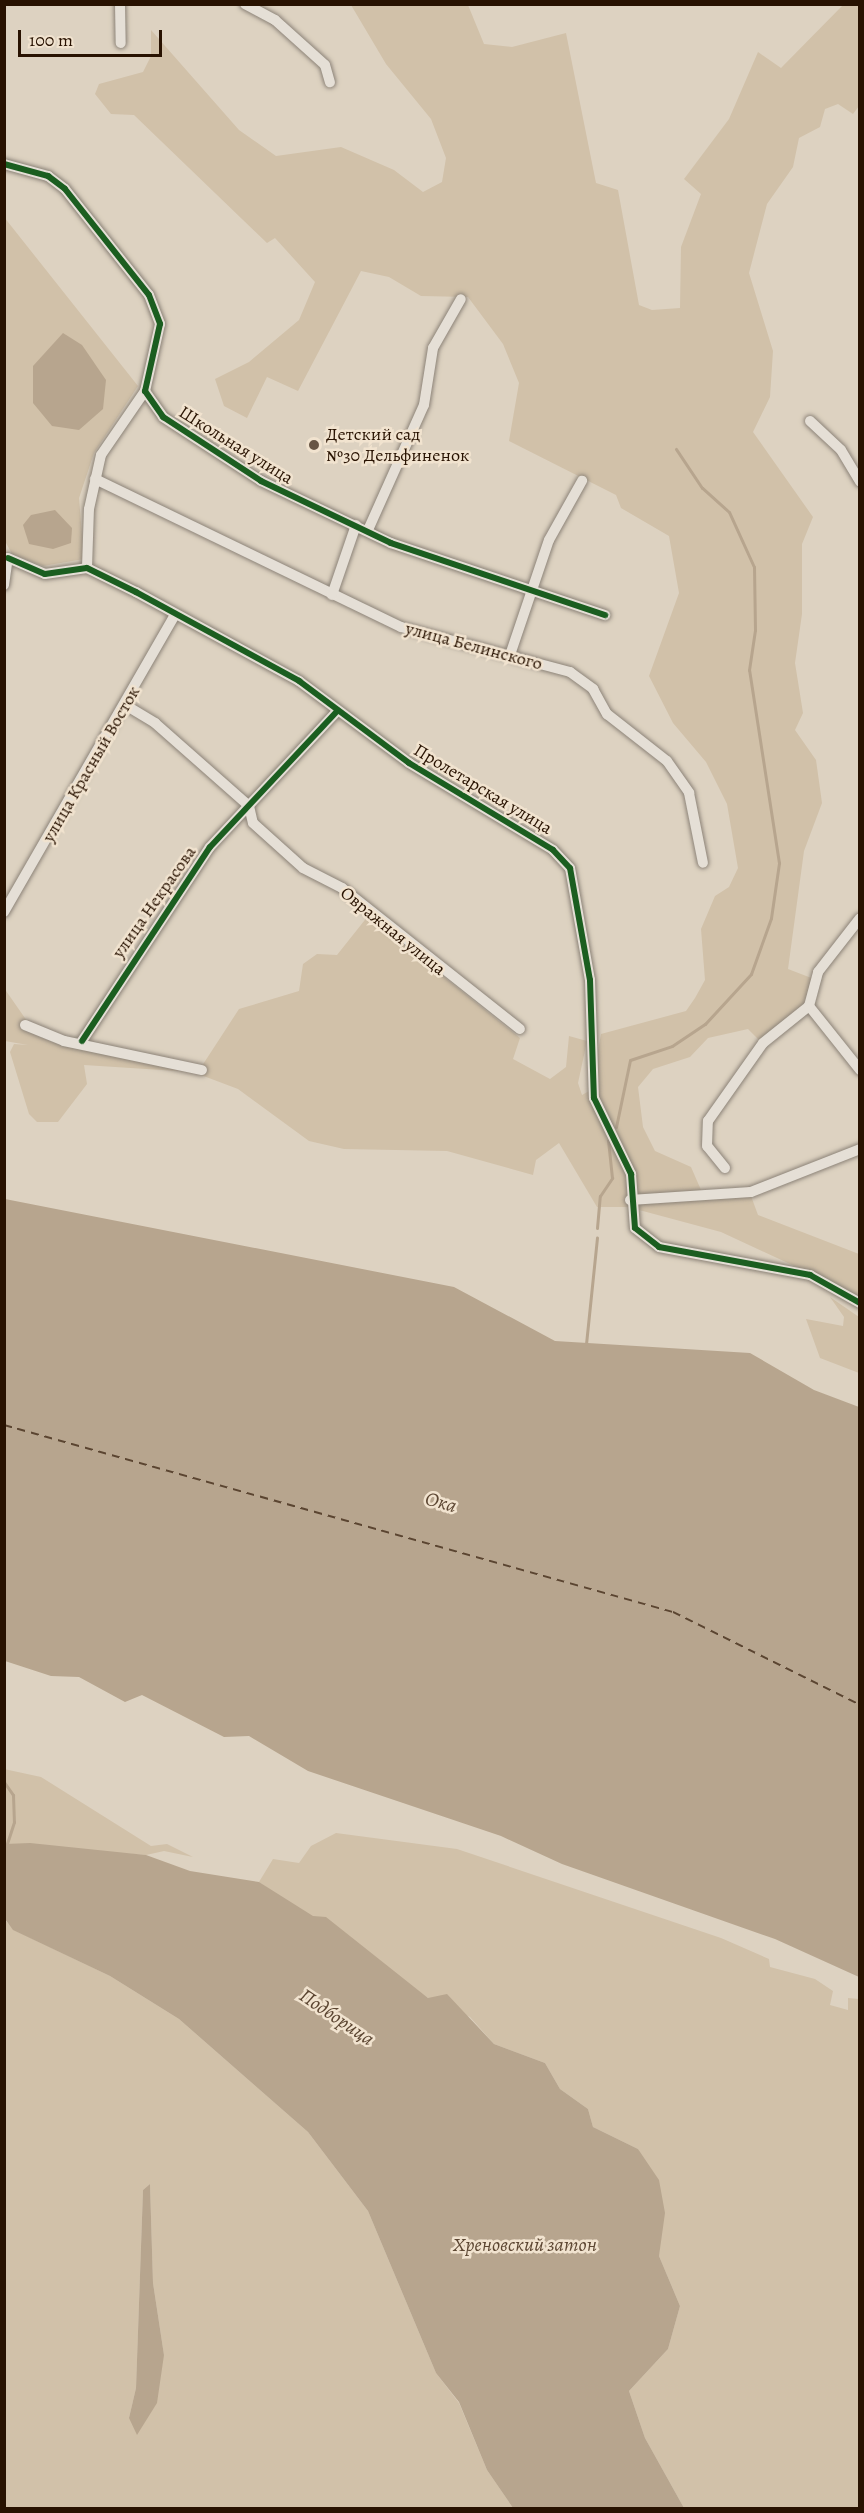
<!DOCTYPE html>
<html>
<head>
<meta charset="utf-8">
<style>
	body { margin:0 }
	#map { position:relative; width:864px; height:2513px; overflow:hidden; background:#ddd2c1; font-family:Alegreya,serif }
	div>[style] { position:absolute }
	.green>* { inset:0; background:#d1c1a9 }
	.water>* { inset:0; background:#b7a58e }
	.stream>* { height:3px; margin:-1.5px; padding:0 1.5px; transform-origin:1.5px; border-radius:1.5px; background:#b7a58e }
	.ferry>* { height:1.5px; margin-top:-0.75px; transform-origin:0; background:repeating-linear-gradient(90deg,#5b4531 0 8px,transparent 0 14px) }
	.roads { filter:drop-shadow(0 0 2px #8c8378) drop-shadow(0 0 2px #8c8378) }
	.street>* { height:10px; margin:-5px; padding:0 5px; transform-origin:5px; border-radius:5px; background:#e5dfd6 }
	.cycleway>* { height:6px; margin:-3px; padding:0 3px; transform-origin:3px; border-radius:3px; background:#1b5e20 }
	.dots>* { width:16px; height:16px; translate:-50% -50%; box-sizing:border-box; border:3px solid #f1e3cf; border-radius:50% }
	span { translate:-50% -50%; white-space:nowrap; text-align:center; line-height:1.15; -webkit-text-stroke:5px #f1e3cf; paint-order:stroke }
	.poi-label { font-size:18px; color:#281201 }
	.left { translate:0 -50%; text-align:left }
	.street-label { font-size:18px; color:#281201 }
	.water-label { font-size:20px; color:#5b4531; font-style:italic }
	.frame { position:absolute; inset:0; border:6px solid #281201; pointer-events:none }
	.scale { position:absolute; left:18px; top:30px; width:144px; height:27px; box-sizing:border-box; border:3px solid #281201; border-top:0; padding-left:8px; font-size:18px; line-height:21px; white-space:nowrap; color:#281201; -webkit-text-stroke:4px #f1e3cf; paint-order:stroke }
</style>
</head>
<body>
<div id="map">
	<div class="green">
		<div style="clip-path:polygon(351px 5px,468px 5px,484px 44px,512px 47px,566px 33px,596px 183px,618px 190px,639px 305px,652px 310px,680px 308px,681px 247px,701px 194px,684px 179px,729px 119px,758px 52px,781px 68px,843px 5px,859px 5px,859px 106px,853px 114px,838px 104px,825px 109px,820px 127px,799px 138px,793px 167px,767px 204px,749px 273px,773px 351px,770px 397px,753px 432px,813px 517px,802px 544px,802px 614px,795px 663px,803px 713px,795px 730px,816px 760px,822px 803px,804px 851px,788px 969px,814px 979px,807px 1005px,761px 1042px,748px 1029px,708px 1038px,690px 1057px,653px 1069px,638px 1087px,643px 1127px,655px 1151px,691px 1167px,701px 1190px,751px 1196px,758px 1215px,859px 1254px,859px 1296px,721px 1232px,628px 1207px,597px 1207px,559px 1143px,536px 1160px,533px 1175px,447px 1151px,344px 1149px,309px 1141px,238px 1089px,193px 1072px,84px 1065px,87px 1084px,58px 1122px,37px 1122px,29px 1114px,10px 1052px,14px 1044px,28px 1045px,5px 1041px,4px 988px,27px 1021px,23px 1030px,62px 1046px,198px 1072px,239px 1009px,299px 991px,303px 964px,317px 954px,337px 955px,368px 916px,520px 1038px,513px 1059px,550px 1079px,566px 1067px,569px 1036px,587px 1041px,578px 1083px,582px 1095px,591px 1090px,601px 1034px,686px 1011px,695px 998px,705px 980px,701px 929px,715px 896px,729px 887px,738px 868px,727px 804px,706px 762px,673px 723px,649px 676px,679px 593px,669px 536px,621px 508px,616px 495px,509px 441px,519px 383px,503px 344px,468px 297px,421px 296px,389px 277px,361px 271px,298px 391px,267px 377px,247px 418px,224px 406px,215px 379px,249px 362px,299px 320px,315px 282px,275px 238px,267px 243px,134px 115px,111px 114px,95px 94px,99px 84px,143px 72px,151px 56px,151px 30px,239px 130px,276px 156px,341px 147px,394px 170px,423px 192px,442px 182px,446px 158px,431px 119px,386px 64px)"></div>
		<div style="clip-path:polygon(4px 217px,138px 386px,94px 453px,79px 498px,84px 559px,43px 566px,12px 554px,5px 541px)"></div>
		<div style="clip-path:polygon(830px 1297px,859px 1317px,859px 1373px,820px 1358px,806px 1319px,843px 1326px,844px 1317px)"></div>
		<div style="clip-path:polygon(4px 1769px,41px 1777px,151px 1846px,167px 1844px,193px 1857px,164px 1851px,146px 1855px,5px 1844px)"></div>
		<div style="clip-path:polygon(336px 1833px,457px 1849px,721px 1938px,769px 1959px,770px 1967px,815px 1979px,833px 1991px,830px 2005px,848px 2010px,848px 1998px,859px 1999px,859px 2508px,684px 2508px,645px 2438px,629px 2391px,668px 2349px,680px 2306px,659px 2256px,662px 2202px,638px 2149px,593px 2127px,588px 2109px,560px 2089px,545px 2063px,494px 2044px,470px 2017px,428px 1998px,259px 1882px,273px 1859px,299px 1863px,311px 1846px)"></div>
		<div style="clip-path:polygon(evenodd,4px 1919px,14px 1930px,110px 1976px,179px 2019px,308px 2132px,368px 2211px,436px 2373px,459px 2403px,487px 2470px,513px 2508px,5px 2508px,4px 1919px,150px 2184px,153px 2283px,164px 2355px,129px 2418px,136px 2388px,143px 2190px,150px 2184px)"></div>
	</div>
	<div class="water">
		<div style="clip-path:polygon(63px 333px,82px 345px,106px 380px,103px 409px,79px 430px,52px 426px,33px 403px,33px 366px)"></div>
		<div style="clip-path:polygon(55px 510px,72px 528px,71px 543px,53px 549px,29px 544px,23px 525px,31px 515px)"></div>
		<div style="clip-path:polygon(5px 1199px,454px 1287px,555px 1341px,750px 1353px,814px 1390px,859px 1407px,859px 1977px,775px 1939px,562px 1864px,501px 1836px,308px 1771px,249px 1736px,224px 1737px,142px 1695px,125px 1702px,79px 1677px,51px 1676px,5px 1661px)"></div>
		<div style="clip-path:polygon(30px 1843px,146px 1855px,190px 1871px,259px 1882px,313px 1916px,326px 1917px,428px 1998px,447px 1994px,494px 2044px,545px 2063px,560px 2089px,588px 2109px,593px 2127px,638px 2149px,659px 2180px,665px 2213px,659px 2256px,680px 2306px,668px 2349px,629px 2391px,645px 2438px,684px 2508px,513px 2508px,487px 2470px,459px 2402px,436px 2373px,368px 2211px,308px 2132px,179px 2019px,110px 1976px,13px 1930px,5px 1919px,5px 1844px)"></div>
		<div style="clip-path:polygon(150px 2184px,153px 2283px,164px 2355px,157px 2403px,137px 2435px,129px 2418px,136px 2388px,143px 2190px)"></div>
	</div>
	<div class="stream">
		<div style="left:616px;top:1127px;width:68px;rotate:-78.2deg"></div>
		<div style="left:630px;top:1060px;width:44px;rotate:-18.4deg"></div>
		<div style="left:672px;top:1046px;width:40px;rotate:-34deg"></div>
		<div style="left:705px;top:1024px;width:68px;rotate:-47.4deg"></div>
		<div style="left:751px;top:974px;width:59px;rotate:-70.3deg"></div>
		<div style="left:771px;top:918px;width:56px;rotate:-81.7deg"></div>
		<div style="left:779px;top:863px;width:195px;rotate:-98.8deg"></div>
		<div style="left:749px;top:670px;width:40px;rotate:-81.5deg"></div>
		<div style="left:755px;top:630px;width:63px;rotate:-90.9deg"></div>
		<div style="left:754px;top:567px;width:60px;rotate:-114.4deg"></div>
		<div style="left:729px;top:512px;width:36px;rotate:-138deg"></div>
		<div style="left:702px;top:488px;width:47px;rotate:-123.7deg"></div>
		<div style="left:597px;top:1228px;width:32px;rotate:-85deg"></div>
		<div style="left:600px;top:1196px;width:22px;rotate:-56deg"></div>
		<div style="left:612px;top:1178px;width:38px;rotate:-96deg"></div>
		<div style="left:586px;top:1344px;width:107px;rotate:-84.1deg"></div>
		<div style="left:4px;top:1782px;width:16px;rotate:55deg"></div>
		<div style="left:13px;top:1795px;width:27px;rotate:88deg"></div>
		<div style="left:14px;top:1822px;width:25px;rotate:108deg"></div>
	</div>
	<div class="ferry">
		<div style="left:4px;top:1425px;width:695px;rotate:15.62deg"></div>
		<div style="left:673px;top:1612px;width:209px;rotate:26.4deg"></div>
	</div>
	<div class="roads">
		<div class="street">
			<div style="left:120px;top:4px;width:39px;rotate:89deg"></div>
			<div style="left:245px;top:4px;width:34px;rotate:28deg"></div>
			<div style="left:275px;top:20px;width:67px;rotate:42deg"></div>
			<div style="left:325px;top:65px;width:18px;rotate:74deg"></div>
			<div style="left:4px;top:164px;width:46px;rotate:15.3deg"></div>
			<div style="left:48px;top:176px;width:21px;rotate:37deg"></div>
			<div style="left:65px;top:189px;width:135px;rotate:51.6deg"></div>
			<div style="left:149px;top:295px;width:31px;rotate:69deg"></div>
			<div style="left:160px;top:324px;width:69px;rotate:102.6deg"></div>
			<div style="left:145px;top:391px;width:32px;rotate:55deg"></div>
			<div style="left:163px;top:417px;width:117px;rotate:33.1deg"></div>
			<div style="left:261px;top:481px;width:144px;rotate:25.5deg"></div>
			<div style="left:391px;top:543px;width:226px;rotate:18.6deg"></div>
			<div style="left:810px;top:421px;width:42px;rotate:43.1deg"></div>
			<div style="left:841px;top:450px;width:37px;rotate:59deg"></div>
			<div style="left:95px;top:479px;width:340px;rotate:25.8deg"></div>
			<div style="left:401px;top:627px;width:175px;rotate:14.9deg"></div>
			<div style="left:570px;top:672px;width:29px;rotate:36deg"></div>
			<div style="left:593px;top:689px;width:29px;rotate:61deg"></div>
			<div style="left:607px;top:714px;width:76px;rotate:38.1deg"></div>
			<div style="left:667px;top:761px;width:39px;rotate:55deg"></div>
			<div style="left:689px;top:793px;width:71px;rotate:78.7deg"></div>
			<div style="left:368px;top:530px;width:137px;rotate:-65.9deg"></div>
			<div style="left:424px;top:405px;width:58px;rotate:-81deg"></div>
			<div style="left:433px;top:348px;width:56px;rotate:-60.3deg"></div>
			<div style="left:8px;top:558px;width:40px;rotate:23.4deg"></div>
			<div style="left:45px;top:574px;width:42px;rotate:-8.1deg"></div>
			<div style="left:87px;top:568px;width:55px;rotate:26.1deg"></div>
			<div style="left:136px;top:592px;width:186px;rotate:28.6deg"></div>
			<div style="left:299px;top:681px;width:137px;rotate:36.7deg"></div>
			<div style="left:409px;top:763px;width:168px;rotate:31.1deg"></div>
			<div style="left:553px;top:850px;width:25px;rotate:47deg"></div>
			<div style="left:570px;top:868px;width:114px;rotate:79.9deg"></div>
			<div style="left:590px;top:980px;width:118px;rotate:88.1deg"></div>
			<div style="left:594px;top:1098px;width:85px;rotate:64deg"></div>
			<div style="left:631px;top:1174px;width:54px;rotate:85.8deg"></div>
			<div style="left:635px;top:1228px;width:31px;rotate:38deg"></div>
			<div style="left:659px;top:1247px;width:154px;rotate:10.5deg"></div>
			<div style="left:810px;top:1275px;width:57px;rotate:29.2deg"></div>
			<div style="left:87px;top:568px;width:59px;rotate:-88.1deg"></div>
			<div style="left:89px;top:509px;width:55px;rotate:-77.5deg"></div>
			<div style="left:101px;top:455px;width:78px;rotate:-55.5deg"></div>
			<div style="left:4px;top:585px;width:27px;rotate:-82deg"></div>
			<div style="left:332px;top:595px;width:74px;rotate:-71.1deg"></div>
			<div style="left:510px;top:655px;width:121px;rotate:-71.3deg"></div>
			<div style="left:549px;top:540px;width:68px;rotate:-60.8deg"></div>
			<div style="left:127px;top:706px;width:33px;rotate:31deg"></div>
			<div style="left:155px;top:723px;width:125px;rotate:41.4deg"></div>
			<div style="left:249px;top:806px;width:17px;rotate:77deg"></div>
			<div style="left:253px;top:823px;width:67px;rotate:42deg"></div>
			<div style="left:303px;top:868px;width:44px;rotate:27.1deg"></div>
			<div style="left:342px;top:888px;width:227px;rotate:38.4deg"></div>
			<div style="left:4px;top:912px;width:343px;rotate:-60.1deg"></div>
			<div style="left:809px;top:1006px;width:82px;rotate:51.4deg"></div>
			<div style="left:25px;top:1025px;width:42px;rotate:22.3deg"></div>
			<div style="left:64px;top:1041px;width:141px;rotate:11.9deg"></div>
			<div style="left:82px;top:1041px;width:232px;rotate:-56.6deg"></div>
			<div style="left:210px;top:847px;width:187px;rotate:-46.9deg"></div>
			<div style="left:725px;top:1168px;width:28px;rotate:-129deg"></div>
			<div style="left:707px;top:1146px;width:25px;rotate:-88deg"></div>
			<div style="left:708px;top:1121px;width:95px;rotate:-54.8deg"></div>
			<div style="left:763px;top:1043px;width:59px;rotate:-38.8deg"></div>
			<div style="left:809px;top:1006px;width:35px;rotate:-75deg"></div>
			<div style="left:818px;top:972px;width:68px;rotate:-52.1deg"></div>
			<div style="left:630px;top:1200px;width:121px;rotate:-3.8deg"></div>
			<div style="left:751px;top:1192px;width:117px;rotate:-21.5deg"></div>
		</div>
	</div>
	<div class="cycleway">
		<div style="left:4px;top:164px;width:46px;rotate:15.3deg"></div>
		<div style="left:48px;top:176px;width:21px;rotate:37deg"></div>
		<div style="left:65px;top:189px;width:135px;rotate:51.6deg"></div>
		<div style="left:149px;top:295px;width:31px;rotate:69deg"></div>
		<div style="left:160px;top:324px;width:69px;rotate:102.6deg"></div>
		<div style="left:145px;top:391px;width:32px;rotate:55deg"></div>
		<div style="left:163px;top:417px;width:117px;rotate:33.1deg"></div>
		<div style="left:261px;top:481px;width:144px;rotate:25.5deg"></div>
		<div style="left:391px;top:543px;width:226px;rotate:18.6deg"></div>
		<div style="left:8px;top:558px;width:40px;rotate:23.4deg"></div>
		<div style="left:45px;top:574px;width:42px;rotate:-8.1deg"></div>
		<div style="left:87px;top:568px;width:55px;rotate:26.1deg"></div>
		<div style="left:136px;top:592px;width:186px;rotate:28.6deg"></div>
		<div style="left:299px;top:681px;width:137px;rotate:36.7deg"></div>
		<div style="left:409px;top:763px;width:168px;rotate:31.1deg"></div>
		<div style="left:553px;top:850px;width:25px;rotate:47deg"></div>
		<div style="left:570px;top:868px;width:114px;rotate:79.9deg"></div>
		<div style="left:590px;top:980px;width:118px;rotate:88.1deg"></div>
		<div style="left:594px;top:1098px;width:85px;rotate:64deg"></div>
		<div style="left:631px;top:1174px;width:54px;rotate:85.8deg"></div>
		<div style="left:635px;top:1228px;width:31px;rotate:38deg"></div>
		<div style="left:659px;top:1247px;width:154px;rotate:10.5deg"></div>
		<div style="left:810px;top:1275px;width:57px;rotate:29.2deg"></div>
		<div style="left:82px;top:1041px;width:232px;rotate:-56.6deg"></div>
		<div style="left:210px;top:847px;width:187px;rotate:-46.9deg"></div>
	</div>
	<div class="dots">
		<div style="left:314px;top:445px;background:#675544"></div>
	</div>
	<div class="poi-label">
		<span class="left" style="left:326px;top:445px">Детский сад<br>№30 Дельфиненок</span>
	</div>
	<div class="street-label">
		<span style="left:236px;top:445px;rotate:32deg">Школьная улица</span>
		<span style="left:474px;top:646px;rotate:15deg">улица Белинского</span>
		<span style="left:91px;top:764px;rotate:-60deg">улица Красный Восток</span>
		<span style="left:483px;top:789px;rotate:31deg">Пролетарская улица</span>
		<span style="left:154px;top:902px;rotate:-55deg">улица Некрасова</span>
		<span style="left:393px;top:931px;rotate:39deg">Овражная улица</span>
	</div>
	<div class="water-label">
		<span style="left:441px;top:1502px;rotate:16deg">Ока</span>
		<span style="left:337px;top:2017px;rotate:34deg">Подборица</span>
		<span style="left:525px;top:2244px">Хреновский затон</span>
	</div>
	<div class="frame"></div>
	<div class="scale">100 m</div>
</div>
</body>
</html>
